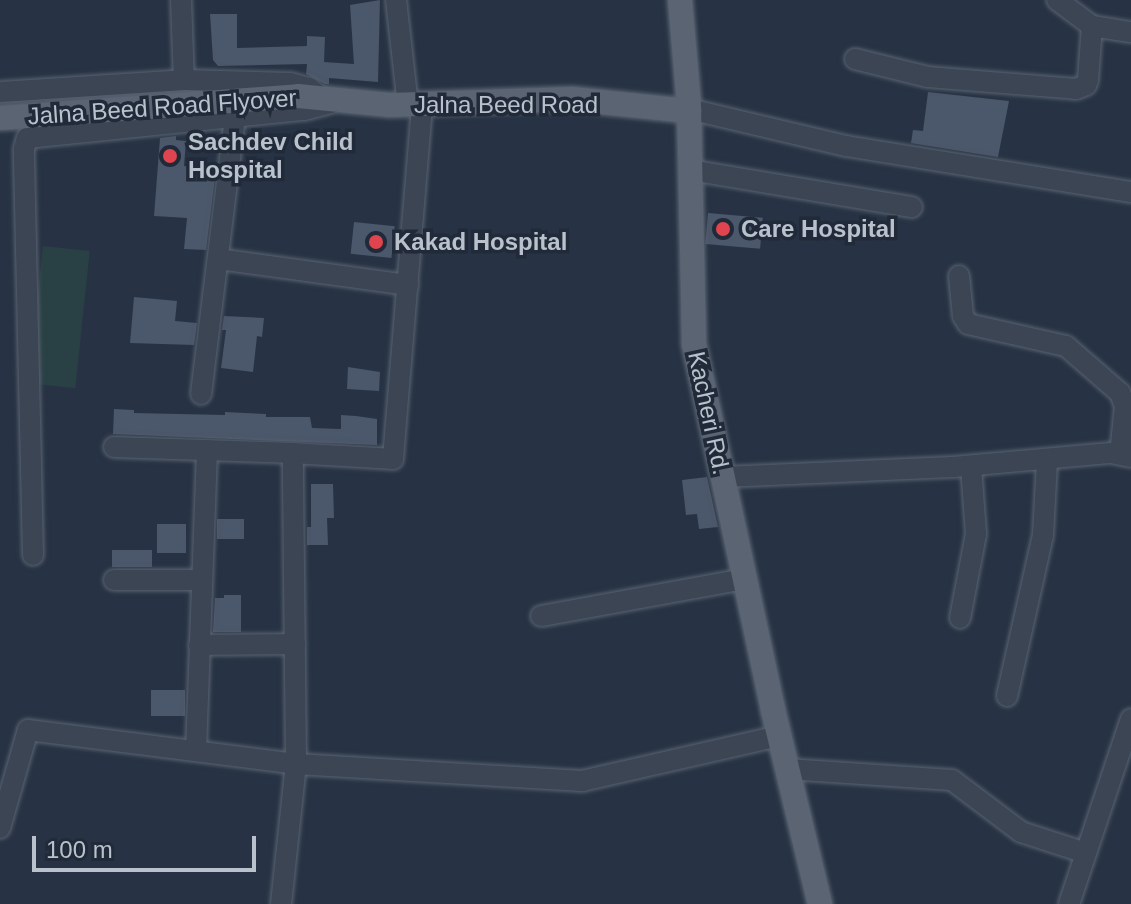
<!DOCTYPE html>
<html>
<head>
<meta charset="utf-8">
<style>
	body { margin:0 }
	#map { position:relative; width:1131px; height:904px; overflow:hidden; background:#273344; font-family:Helvetica,sans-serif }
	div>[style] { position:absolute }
	.green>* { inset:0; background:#294145; transform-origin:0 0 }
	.building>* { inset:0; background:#4b576a; transform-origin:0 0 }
	.roads { filter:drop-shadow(0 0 2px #5a6371) drop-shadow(0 0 2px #5a6371) }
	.minor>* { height:20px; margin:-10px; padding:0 10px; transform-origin:10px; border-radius:10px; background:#3c4554 }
	.major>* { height:24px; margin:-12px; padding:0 12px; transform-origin:12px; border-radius:12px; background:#5a6473 }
	.dots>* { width:22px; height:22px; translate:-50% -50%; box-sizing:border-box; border:4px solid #202a39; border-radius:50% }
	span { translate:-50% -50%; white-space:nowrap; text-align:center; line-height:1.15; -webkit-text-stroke:7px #202a39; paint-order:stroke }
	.street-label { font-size:24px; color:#b9c1cd }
	.poi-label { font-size:24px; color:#b9c1cd; font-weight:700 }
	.left { translate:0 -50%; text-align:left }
	.scale { position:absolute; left:32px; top:836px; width:224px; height:36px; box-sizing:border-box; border:4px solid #b9c1cd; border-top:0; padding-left:10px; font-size:24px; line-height:28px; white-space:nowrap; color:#b9c1cd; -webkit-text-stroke:6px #202a39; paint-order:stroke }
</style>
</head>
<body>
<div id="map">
	<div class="green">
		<div style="left:43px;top:246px;width:47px;height:138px;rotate:6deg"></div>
	</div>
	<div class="building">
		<div style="clip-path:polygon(380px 0,378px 82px,329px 78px,329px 84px,325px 84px,306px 74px,307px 64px,218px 66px,213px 60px,210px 14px,237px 14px,237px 48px,307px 46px,307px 36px,325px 37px,324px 62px,354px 64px,350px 5px)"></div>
		<div style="clip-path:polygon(928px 92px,1009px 101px,998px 157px,911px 143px,913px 130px,923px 131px)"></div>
		<div style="clip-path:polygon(176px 136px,176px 140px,186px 141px,184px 166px,216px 169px,206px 250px,184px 249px,187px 218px,154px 216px,160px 138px)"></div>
		<div style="left:708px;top:213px;width:55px;height:31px;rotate:5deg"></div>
		<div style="left:354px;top:222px;width:41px;height:32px;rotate:6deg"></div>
		<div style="clip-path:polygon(134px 297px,177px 301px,175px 321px,197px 323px,194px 345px,130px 343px)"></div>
		<div style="clip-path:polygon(224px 316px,264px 318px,262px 337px,257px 336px,253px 372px,221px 368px,226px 330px,222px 330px)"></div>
		<div style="clip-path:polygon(348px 367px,380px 372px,379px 391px,347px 389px)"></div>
		<div style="clip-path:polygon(114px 409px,134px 410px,134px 413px,225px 415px,225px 412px,266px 414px,266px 417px,310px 417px,312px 428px,341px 429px,341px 415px,356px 416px,377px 419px,377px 445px,113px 434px)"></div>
		<div style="clip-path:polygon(707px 477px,718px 527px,699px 529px,697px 514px,686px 515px,682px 480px)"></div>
		<div style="clip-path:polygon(311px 484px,333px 484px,334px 518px,327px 518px,328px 545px,307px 545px,307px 527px,311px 527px)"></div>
		<div style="left:217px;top:519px;width:27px;height:20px"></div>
		<div style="left:157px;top:524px;width:29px;height:29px"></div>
		<div style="left:112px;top:550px;width:40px;height:17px"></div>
		<div style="clip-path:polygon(224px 595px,241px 595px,241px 632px,213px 632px,215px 598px,224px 598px)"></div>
		<div style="left:151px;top:690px;width:34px;height:26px"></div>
	</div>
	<div class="roads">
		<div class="minor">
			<div style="left:181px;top:0;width:80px;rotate:87.9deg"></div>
			<div style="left:396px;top:0;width:106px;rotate:83.5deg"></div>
			<div style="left:1057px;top:0;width:44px;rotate:36.6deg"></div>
			<div style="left:855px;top:59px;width:75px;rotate:13.9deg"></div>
			<div style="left:928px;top:77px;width:148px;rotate:4.6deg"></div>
			<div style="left:1076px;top:89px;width:11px;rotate:-22deg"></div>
			<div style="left:1086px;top:85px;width:5px;rotate:-68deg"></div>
			<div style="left:1088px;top:80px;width:54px;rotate:-85.8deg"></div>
			<div style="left:1092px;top:26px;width:39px;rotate:9deg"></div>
			<div style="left:0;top:92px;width:184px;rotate:-3.7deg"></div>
			<div style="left:184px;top:80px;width:106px;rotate:1.6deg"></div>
			<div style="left:290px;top:83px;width:20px;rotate:15deg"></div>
			<div style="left:309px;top:88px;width:14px;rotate:36deg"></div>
			<div style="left:689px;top:109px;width:161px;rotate:13.3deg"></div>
			<div style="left:846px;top:146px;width:289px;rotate:9.2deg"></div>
			<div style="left:690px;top:170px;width:225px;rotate:9.5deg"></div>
			<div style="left:218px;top:259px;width:192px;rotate:7.8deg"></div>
			<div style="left:959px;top:276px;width:40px;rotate:84.3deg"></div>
			<div style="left:963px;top:316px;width:9px;rotate:58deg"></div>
			<div style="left:968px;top:324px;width:100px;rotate:12.7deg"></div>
			<div style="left:1066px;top:346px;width:72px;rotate:41deg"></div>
			<div style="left:1120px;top:393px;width:14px;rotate:69deg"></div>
			<div style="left:1125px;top:406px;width:48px;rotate:95.9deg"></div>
			<div style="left:201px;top:394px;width:279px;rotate:-83deg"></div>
			<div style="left:114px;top:447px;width:179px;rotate:1.9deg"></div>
			<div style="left:723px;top:477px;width:230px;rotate:-2.5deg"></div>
			<div style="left:953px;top:467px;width:159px;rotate:-5.1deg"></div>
			<div style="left:1111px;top:453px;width:20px;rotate:11deg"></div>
			<div style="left:33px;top:555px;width:406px;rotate:-91.3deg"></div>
			<div style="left:24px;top:149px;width:11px;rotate:-75deg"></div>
			<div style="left:27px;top:138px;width:278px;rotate:-5.8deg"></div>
			<div style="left:304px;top:110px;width:31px;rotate:-15deg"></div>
			<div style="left:114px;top:580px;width:88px"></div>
			<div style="left:541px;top:616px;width:207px;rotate:-10.3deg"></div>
			<div style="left:960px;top:618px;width:86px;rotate:-79.2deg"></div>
			<div style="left:976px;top:534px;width:68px;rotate:-94.2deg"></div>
			<div style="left:199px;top:645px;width:96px;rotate:-0.6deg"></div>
			<div style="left:1007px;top:696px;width:165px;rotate:-77.4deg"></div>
			<div style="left:1043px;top:535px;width:75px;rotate:-86.9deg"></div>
			<div style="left:196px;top:751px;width:301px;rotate:-87.9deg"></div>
			<div style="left:787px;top:769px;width:165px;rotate:3.8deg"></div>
			<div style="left:952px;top:780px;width:86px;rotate:37deg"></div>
			<div style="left:1021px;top:832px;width:68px;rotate:17.9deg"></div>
			<div style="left:0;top:828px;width:102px;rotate:-74.1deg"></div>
			<div style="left:28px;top:730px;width:270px;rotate:7.2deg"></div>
			<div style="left:296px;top:764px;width:287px;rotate:3.4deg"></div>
			<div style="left:582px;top:781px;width:202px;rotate:-12.9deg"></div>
			<div style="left:281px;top:904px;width:141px;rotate:-83.9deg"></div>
			<div style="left:296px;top:764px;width:311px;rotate:-90.6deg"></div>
			<div style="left:293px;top:453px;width:100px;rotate:3.4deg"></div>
			<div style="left:393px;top:459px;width:355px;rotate:-85.3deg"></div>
			<div style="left:1069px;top:904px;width:195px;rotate:-71.5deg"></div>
		</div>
		<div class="major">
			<div style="left:680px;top:0;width:106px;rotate:85.1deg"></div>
			<div style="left:689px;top:106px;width:238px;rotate:88.8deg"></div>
			<div style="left:694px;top:344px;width:374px;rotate:77.8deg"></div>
			<div style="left:773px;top:710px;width:200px;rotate:76.4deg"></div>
			<div style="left:0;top:118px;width:299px;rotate:-4.2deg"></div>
			<div style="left:298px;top:96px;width:91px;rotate:5.6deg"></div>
			<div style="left:389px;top:105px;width:183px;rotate:-1.9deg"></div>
			<div style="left:572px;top:99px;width:118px;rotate:5.9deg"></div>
		</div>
	</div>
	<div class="dots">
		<div style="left:170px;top:156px;background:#e0444e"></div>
		<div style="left:723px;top:229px;background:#e0444e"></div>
		<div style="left:376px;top:242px;background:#e0444e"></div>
	</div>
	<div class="street-label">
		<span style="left:506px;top:105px">Jalna Beed Road</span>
		<span style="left:162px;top:107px;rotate:-4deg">Jalna Beed Road Flyover</span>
		<span style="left:709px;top:413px;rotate:78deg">Kacheri Rd.</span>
	</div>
	<div class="poi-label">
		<span class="left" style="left:188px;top:156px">Sachdev Child<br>Hospital</span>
		<span class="left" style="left:741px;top:229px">Care Hospital</span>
		<span class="left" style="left:394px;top:242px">Kakad Hospital</span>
	</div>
	<div class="scale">100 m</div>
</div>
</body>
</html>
